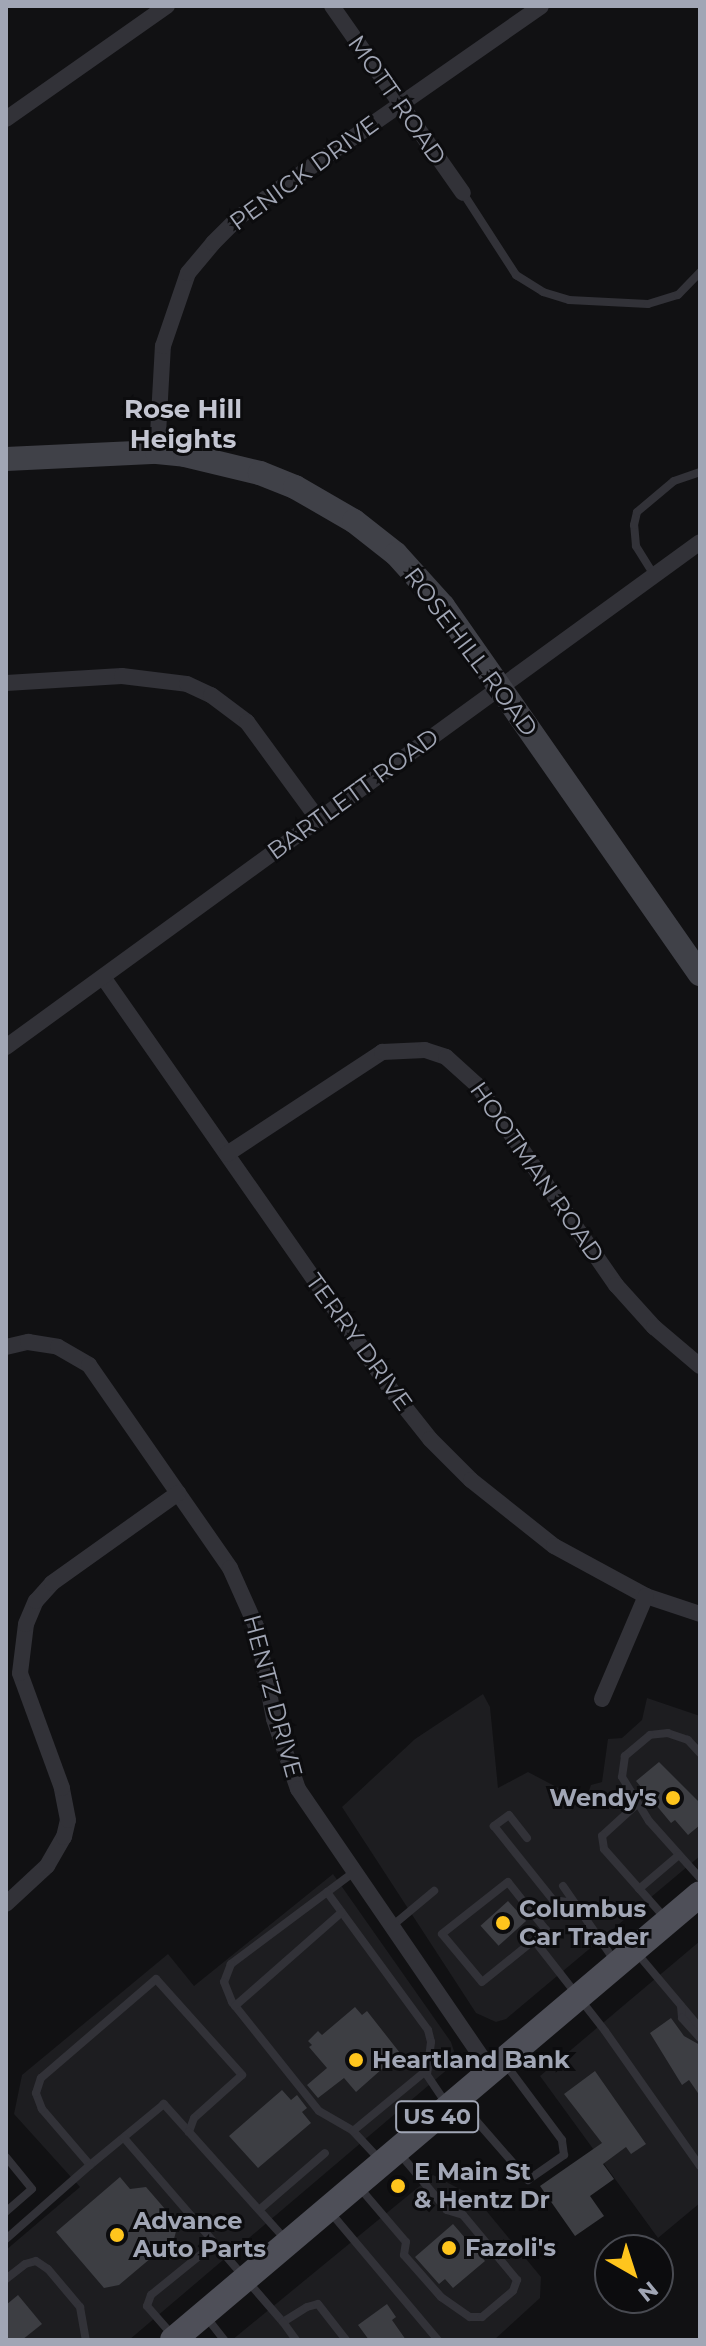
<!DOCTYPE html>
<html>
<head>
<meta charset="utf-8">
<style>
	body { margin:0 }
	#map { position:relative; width:706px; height:2346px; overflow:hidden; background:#111113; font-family:Montserrat,sans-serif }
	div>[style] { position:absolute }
	.built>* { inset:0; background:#1d1d20 }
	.building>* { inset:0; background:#3d3e43; transform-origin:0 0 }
	.lane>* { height:8px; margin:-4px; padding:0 4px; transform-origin:4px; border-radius:4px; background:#323238 }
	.street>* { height:16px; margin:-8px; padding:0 8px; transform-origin:8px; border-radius:8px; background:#323238 }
	.secondary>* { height:24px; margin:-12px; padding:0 12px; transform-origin:12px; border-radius:12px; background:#404148 }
	.primary>* { height:26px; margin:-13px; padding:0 13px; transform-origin:13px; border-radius:13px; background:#4e4f58 }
	.dots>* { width:22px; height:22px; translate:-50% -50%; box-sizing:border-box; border:4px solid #0c0c0e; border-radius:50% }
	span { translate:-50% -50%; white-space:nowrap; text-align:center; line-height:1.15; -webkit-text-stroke:6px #0c0c0e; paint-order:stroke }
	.shield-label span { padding:2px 6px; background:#0c0c0e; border:2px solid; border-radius:6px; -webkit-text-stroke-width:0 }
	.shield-label { font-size:22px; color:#a1a6b5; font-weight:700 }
	.street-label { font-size:24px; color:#a1a6b5 }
	.poi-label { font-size:24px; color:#a1a6b5; font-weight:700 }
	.right { translate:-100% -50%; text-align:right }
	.left { translate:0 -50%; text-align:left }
	.neighbourhood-label { font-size:26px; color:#c3c5d1; font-weight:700 }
	.frame { position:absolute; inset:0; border:8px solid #a1a6b5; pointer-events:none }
	.north { position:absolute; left:594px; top:2234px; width:80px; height:80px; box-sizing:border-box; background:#0c0c0e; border:2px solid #484a51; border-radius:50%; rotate:141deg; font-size:22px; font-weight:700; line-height:32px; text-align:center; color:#a1a6b5 }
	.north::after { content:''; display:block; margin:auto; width:28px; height:36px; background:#ffc51d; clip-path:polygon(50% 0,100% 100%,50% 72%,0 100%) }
</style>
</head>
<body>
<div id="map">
	<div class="built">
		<div style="clip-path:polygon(483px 1694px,490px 1707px,498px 1788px,528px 1772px,585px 1802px,591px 1785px,602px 1782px,608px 1739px,622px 1738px,642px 1720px,647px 1698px,700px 1716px,700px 1856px,506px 2019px,496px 2022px,476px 2013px,342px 1807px,415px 1739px)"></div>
		<div style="clip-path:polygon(333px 1874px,451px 2042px,454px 2051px,449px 2068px,129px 2340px,6px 2340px,6px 2250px,80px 2187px,14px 2114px,22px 2075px,168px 1954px,194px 1986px)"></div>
		<div style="clip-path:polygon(700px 1941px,700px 2203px,658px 2238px,540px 2076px)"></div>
		<div style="clip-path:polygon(433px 2175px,475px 2197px,541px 2277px,540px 2298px,494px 2340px,232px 2340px)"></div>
	</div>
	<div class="building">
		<div style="clip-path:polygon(659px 1762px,700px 1803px,700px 1825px,688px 1835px,675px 1820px,671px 1823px,636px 1781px)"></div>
		<div style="left:508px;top:1901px;width:27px;height:37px;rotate:48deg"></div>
		<div style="clip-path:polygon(355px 2007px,362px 2015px,367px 2011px,400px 2053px,356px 2092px,344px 2078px,318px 2098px,307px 2085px,327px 2068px,309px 2047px,312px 2045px,308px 2041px,318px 2031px,322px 2035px)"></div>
		<div style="clip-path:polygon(671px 2018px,684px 2036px,700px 2045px,700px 2096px,689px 2080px,682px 2085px,650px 2033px)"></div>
		<div style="clip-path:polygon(595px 2071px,646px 2144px,631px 2154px,626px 2147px,603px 2164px,614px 2179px,590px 2196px,604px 2216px,575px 2236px,540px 2186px,602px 2143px,564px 2094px)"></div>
		<div style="clip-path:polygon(282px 2090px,291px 2100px,297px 2095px,307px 2108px,302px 2112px,311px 2123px,258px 2168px,229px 2136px)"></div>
		<div style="clip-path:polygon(120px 2177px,130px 2189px,146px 2187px,178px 2224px,174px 2239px,151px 2258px,119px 2285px,104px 2288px,56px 2232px)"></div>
		<div style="clip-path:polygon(453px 2224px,485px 2261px,453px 2288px,445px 2279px,439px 2284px,415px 2257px)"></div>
		<div style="clip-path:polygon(18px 2295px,42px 2324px,22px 2340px,6px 2340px,6px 2305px)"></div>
		<div style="clip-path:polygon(387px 2304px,396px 2317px,392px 2320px,406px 2340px,369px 2340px,358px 2325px)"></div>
	</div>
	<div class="lane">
		<div style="left:463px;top:193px;width:98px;rotate:57.1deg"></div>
		<div style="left:516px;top:275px;width:32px;rotate:32deg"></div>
		<div style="left:543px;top:292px;width:27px;rotate:17deg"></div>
		<div style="left:569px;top:300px;width:79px;rotate:2.9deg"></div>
		<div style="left:648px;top:304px;width:31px;rotate:-17deg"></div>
		<div style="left:678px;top:295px;width:32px;rotate:-46deg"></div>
		<div style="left:654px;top:575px;width:34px;rotate:-122deg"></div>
		<div style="left:636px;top:546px;width:21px;rotate:-95deg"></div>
		<div style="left:634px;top:525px;width:13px;rotate:-77deg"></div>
		<div style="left:637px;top:512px;width:48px;rotate:-40deg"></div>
		<div style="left:674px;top:481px;width:28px;rotate:-19deg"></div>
		<div style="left:700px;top:1753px;width:18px;rotate:-133deg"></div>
		<div style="left:688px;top:1740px;width:21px;rotate:-161deg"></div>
		<div style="left:668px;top:1733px;width:18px;rotate:174deg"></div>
		<div style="left:650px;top:1735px;width:33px;rotate:140deg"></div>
		<div style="left:625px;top:1756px;width:21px;rotate:98deg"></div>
		<div style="left:622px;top:1777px;width:52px;rotate:58.5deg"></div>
		<div style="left:649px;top:1821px;width:76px;rotate:48.2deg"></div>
		<div style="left:637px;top:1804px;width:47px;rotate:137.6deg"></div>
		<div style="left:602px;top:1836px;width:13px;rotate:81deg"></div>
		<div style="left:604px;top:1849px;width:92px;rotate:48.5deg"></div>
		<div style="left:527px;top:1838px;width:29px;rotate:-128deg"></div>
		<div style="left:509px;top:1815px;width:19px;rotate:144deg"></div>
		<div style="left:494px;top:1826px;width:95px;rotate:51.4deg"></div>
		<div style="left:553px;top:1900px;width:21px;rotate:8deg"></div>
		<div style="left:354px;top:1872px;width:154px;rotate:143.2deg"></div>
		<div style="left:231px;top:1964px;width:19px;rotate:111deg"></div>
		<div style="left:224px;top:1982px;width:22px;rotate:68deg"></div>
		<div style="left:232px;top:2002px;width:139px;rotate:51.4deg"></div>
		<div style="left:319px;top:2111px;width:39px;rotate:30deg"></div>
		<div style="left:353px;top:2131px;width:41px;rotate:47deg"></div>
		<div style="left:563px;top:1886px;width:90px;rotate:55.4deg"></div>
		<div style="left:639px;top:1889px;width:52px;rotate:-40.4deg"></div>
		<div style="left:327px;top:1892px;width:171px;rotate:53.8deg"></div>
		<div style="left:428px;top:2030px;width:12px;rotate:76deg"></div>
		<div style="left:431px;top:2042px;width:33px;rotate:97deg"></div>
		<div style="left:427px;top:2075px;width:34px;rotate:56deg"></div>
		<div style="left:392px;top:1926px;width:55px;rotate:-39.8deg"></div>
		<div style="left:534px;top:1940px;width:16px;rotate:-40deg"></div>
		<div style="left:546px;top:1930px;width:61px;rotate:-128.4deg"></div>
		<div style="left:508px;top:1882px;width:84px;rotate:141.8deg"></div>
		<div style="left:442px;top:1934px;width:62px;rotate:50.2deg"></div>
		<div style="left:482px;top:1982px;width:67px;rotate:-38.9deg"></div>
		<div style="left:534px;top:1940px;width:115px;rotate:52deg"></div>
		<div style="left:605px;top:2031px;width:165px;rotate:54.9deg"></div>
		<div style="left:636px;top:1952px;width:99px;rotate:49.9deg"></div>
		<div style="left:235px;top:2006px;width:142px;rotate:-41.3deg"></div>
		<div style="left:681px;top:2006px;width:12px;rotate:85deg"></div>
		<div style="left:682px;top:2018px;width:27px;rotate:48deg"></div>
		<div style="left:459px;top:2101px;width:105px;rotate:48.9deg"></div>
		<div style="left:528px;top:2180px;width:44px;rotate:-34.8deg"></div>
		<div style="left:564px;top:2155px;width:15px;rotate:-98deg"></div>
		<div style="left:562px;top:2140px;width:94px;rotate:-126.7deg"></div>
		<div style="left:353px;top:2131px;width:96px;rotate:-39.5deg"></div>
		<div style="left:189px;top:2132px;width:38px;rotate:-132deg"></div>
		<div style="left:164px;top:2104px;width:96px;rotate:140.5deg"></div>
		<div style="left:90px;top:2165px;width:74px;rotate:-130.6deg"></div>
		<div style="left:42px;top:2109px;width:17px;rotate:-111deg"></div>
		<div style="left:36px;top:2093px;width:16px;rotate:-72deg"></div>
		<div style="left:41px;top:2078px;width:152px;rotate:-40.7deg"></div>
		<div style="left:156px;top:1979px;width:129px;rotate:48.1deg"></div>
		<div style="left:242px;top:2075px;width:64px;rotate:138.1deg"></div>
		<div style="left:194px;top:2118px;width:15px;rotate:110deg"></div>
		<div style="left:189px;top:2132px;width:144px;rotate:48.1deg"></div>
		<div style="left:124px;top:2138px;width:243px;rotate:49.2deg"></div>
		<div style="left:283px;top:2322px;width:28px;rotate:-32deg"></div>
		<div style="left:307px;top:2307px;width:11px;rotate:-15deg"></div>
		<div style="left:318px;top:2304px;width:46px;rotate:52.1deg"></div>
		<div style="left:6px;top:2157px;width:41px;rotate:50.9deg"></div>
		<div style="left:32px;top:2189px;width:35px;rotate:139deg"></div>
		<div style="left:359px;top:2187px;width:72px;rotate:49.5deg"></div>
		<div style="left:406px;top:2242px;width:13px;rotate:99deg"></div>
		<div style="left:404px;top:2255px;width:56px;rotate:48.6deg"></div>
		<div style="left:441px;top:2297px;width:35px;rotate:35deg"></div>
		<div style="left:470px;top:2317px;width:12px"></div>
		<div style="left:482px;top:2317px;width:40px;rotate:-40deg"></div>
		<div style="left:513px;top:2291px;width:12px;rotate:-70deg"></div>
		<div style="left:517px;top:2280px;width:85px;rotate:-129.7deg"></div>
		<div style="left:463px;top:2215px;width:17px;rotate:-163deg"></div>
		<div style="left:447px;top:2210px;width:73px;rotate:-130deg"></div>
		<div style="left:259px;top:2210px;width:87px;rotate:-40.8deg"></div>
		<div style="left:331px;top:2213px;width:166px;rotate:49.9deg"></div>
		<div style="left:6px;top:2239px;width:112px;rotate:-41.4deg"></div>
		<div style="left:6px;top:2279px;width:24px;rotate:-38deg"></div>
		<div style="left:25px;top:2264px;width:11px;rotate:-15deg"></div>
		<div style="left:36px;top:2261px;width:14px;rotate:34deg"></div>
		<div style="left:48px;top:2269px;width:50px;rotate:49.9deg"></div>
		<div style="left:80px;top:2307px;width:34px;rotate:80deg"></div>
		<div style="left:207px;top:2318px;width:28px;rotate:52deg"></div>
		<div style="left:283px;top:2322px;width:22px;rotate:54deg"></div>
		<div style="left:174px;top:2337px;width:41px;rotate:-131.1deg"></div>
		<div style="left:147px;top:2306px;width:12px;rotate:-70deg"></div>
		<div style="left:151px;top:2295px;width:82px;rotate:-39.1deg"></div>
	</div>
	<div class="street">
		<div style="left:332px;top:6px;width:228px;rotate:55deg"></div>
		<div style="left:6px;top:119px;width:197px;rotate:-35.1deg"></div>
		<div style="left:157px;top:452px;width:106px;rotate:-86.8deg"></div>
		<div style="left:163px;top:346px;width:77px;rotate:-71.1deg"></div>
		<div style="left:188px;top:273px;width:39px;rotate:-50deg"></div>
		<div style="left:213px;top:243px;width:37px;rotate:-45deg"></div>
		<div style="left:239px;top:217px;width:368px;rotate:-34.9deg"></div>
		<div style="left:6px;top:683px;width:116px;rotate:-3.5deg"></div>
		<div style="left:122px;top:676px;width:65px;rotate:7deg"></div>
		<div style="left:187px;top:684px;width:26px;rotate:25deg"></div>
		<div style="left:211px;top:695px;width:45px;rotate:36.9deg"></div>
		<div style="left:247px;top:722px;width:120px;rotate:53.8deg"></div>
		<div style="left:103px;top:977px;width:505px;rotate:55.08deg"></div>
		<div style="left:392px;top:1391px;width:61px;rotate:51.6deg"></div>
		<div style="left:430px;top:1439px;width:58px;rotate:45deg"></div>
		<div style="left:471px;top:1480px;width:106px;rotate:38.5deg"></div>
		<div style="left:554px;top:1546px;width:105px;rotate:28.5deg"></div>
		<div style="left:646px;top:1596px;width:57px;rotate:18.4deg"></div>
		<div style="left:6px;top:1047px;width:858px;rotate:-36.04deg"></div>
		<div style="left:227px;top:1154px;width:186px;rotate:-33.3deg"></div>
		<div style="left:382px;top:1052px;width:43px;rotate:-2.7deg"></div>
		<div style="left:425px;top:1050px;width:22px;rotate:18deg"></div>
		<div style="left:446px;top:1057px;width:42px;rotate:42.1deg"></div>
		<div style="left:477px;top:1085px;width:244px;rotate:55.2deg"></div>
		<div style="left:616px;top:1285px;width:57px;rotate:47.9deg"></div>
		<div style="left:654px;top:1327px;width:60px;rotate:40.3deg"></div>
		<div style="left:6px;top:1347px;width:23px;rotate:-13deg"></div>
		<div style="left:28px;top:1342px;width:30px;rotate:9deg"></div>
		<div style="left:58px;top:1347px;width:36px;rotate:30deg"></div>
		<div style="left:89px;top:1365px;width:247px;rotate:55.2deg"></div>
		<div style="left:230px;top:1568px;width:64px;rotate:65.9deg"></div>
		<div style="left:256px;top:1626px;width:95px;rotate:79deg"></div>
		<div style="left:274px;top:1719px;width:74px;rotate:71.1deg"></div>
		<div style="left:298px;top:1789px;width:342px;rotate:55.6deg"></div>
		<div style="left:602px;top:1699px;width:112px;rotate:-66.9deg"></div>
		<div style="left:6px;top:1904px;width:56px;rotate:-42.8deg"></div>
		<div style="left:47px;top:1866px;width:34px;rotate:-60deg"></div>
		<div style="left:64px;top:1837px;width:17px;rotate:-77deg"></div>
		<div style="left:68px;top:1820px;width:33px;rotate:-101deg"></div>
		<div style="left:62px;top:1788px;width:122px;rotate:-110.1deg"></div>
		<div style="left:20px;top:1673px;width:49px;rotate:-83deg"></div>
		<div style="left:26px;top:1624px;width:25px;rotate:-67deg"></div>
		<div style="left:36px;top:1601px;width:24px;rotate:-48deg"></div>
		<div style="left:52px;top:1583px;width:155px;rotate:-35.5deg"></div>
	</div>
	<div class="secondary">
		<div style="left:6px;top:459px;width:151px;rotate:-2.7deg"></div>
		<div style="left:157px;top:452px;width:28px;rotate:6deg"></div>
		<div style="left:185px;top:455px;width:77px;rotate:13.5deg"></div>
		<div style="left:260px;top:473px;width:38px;rotate:22deg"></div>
		<div style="left:295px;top:487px;width:68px;rotate:30deg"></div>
		<div style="left:354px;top:521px;width:53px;rotate:38.2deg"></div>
		<div style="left:396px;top:554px;width:70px;rotate:47.9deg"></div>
		<div style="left:443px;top:606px;width:449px;rotate:55.1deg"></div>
	</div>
	<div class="primary">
		<div style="left:173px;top:2340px;width:690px;rotate:-40.24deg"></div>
	</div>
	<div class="dots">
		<div style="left:673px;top:1798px;background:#ffc51d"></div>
		<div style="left:503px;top:1923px;background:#ffc51d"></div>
		<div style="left:356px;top:2060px;background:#ffc51d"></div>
		<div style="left:398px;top:2186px;background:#ffc51d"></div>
		<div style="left:117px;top:2235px;background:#ffc51d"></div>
		<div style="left:449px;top:2248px;background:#ffc51d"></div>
	</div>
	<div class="shield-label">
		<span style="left:437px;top:2117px">US 40</span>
	</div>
	<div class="street-label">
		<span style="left:397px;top:100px;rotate:55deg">MOTT ROAD</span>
		<span style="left:304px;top:173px;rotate:-36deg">PENICK DRIVE</span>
		<span style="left:471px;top:652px;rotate:53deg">ROSEHILL ROAD</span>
		<span style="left:353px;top:794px;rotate:-36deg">BARTLETT ROAD</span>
		<span style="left:537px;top:1172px;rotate:55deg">HOOTMAN ROAD</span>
		<span style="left:359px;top:1342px;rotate:54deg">TERRY DRIVE</span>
		<span style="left:273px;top:1696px;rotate:75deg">HENTZ DRIVE</span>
	</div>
	<div class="poi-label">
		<span class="right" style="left:657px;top:1798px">Wendy's</span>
		<span class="left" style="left:519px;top:1923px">Columbus<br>Car Trader</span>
		<span class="left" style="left:372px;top:2060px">Heartland Bank</span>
		<span class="left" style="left:414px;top:2186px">E Main St<br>&amp; Hentz Dr</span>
		<span class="left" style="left:133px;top:2235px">Advance<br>Auto Parts</span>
		<span class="left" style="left:465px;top:2248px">Fazoli's</span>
	</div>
	<div class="neighbourhood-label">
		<span style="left:183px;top:425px">Rose Hill<br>Heights</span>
	</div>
	<div class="frame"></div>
	<div class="north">N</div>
</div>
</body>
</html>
